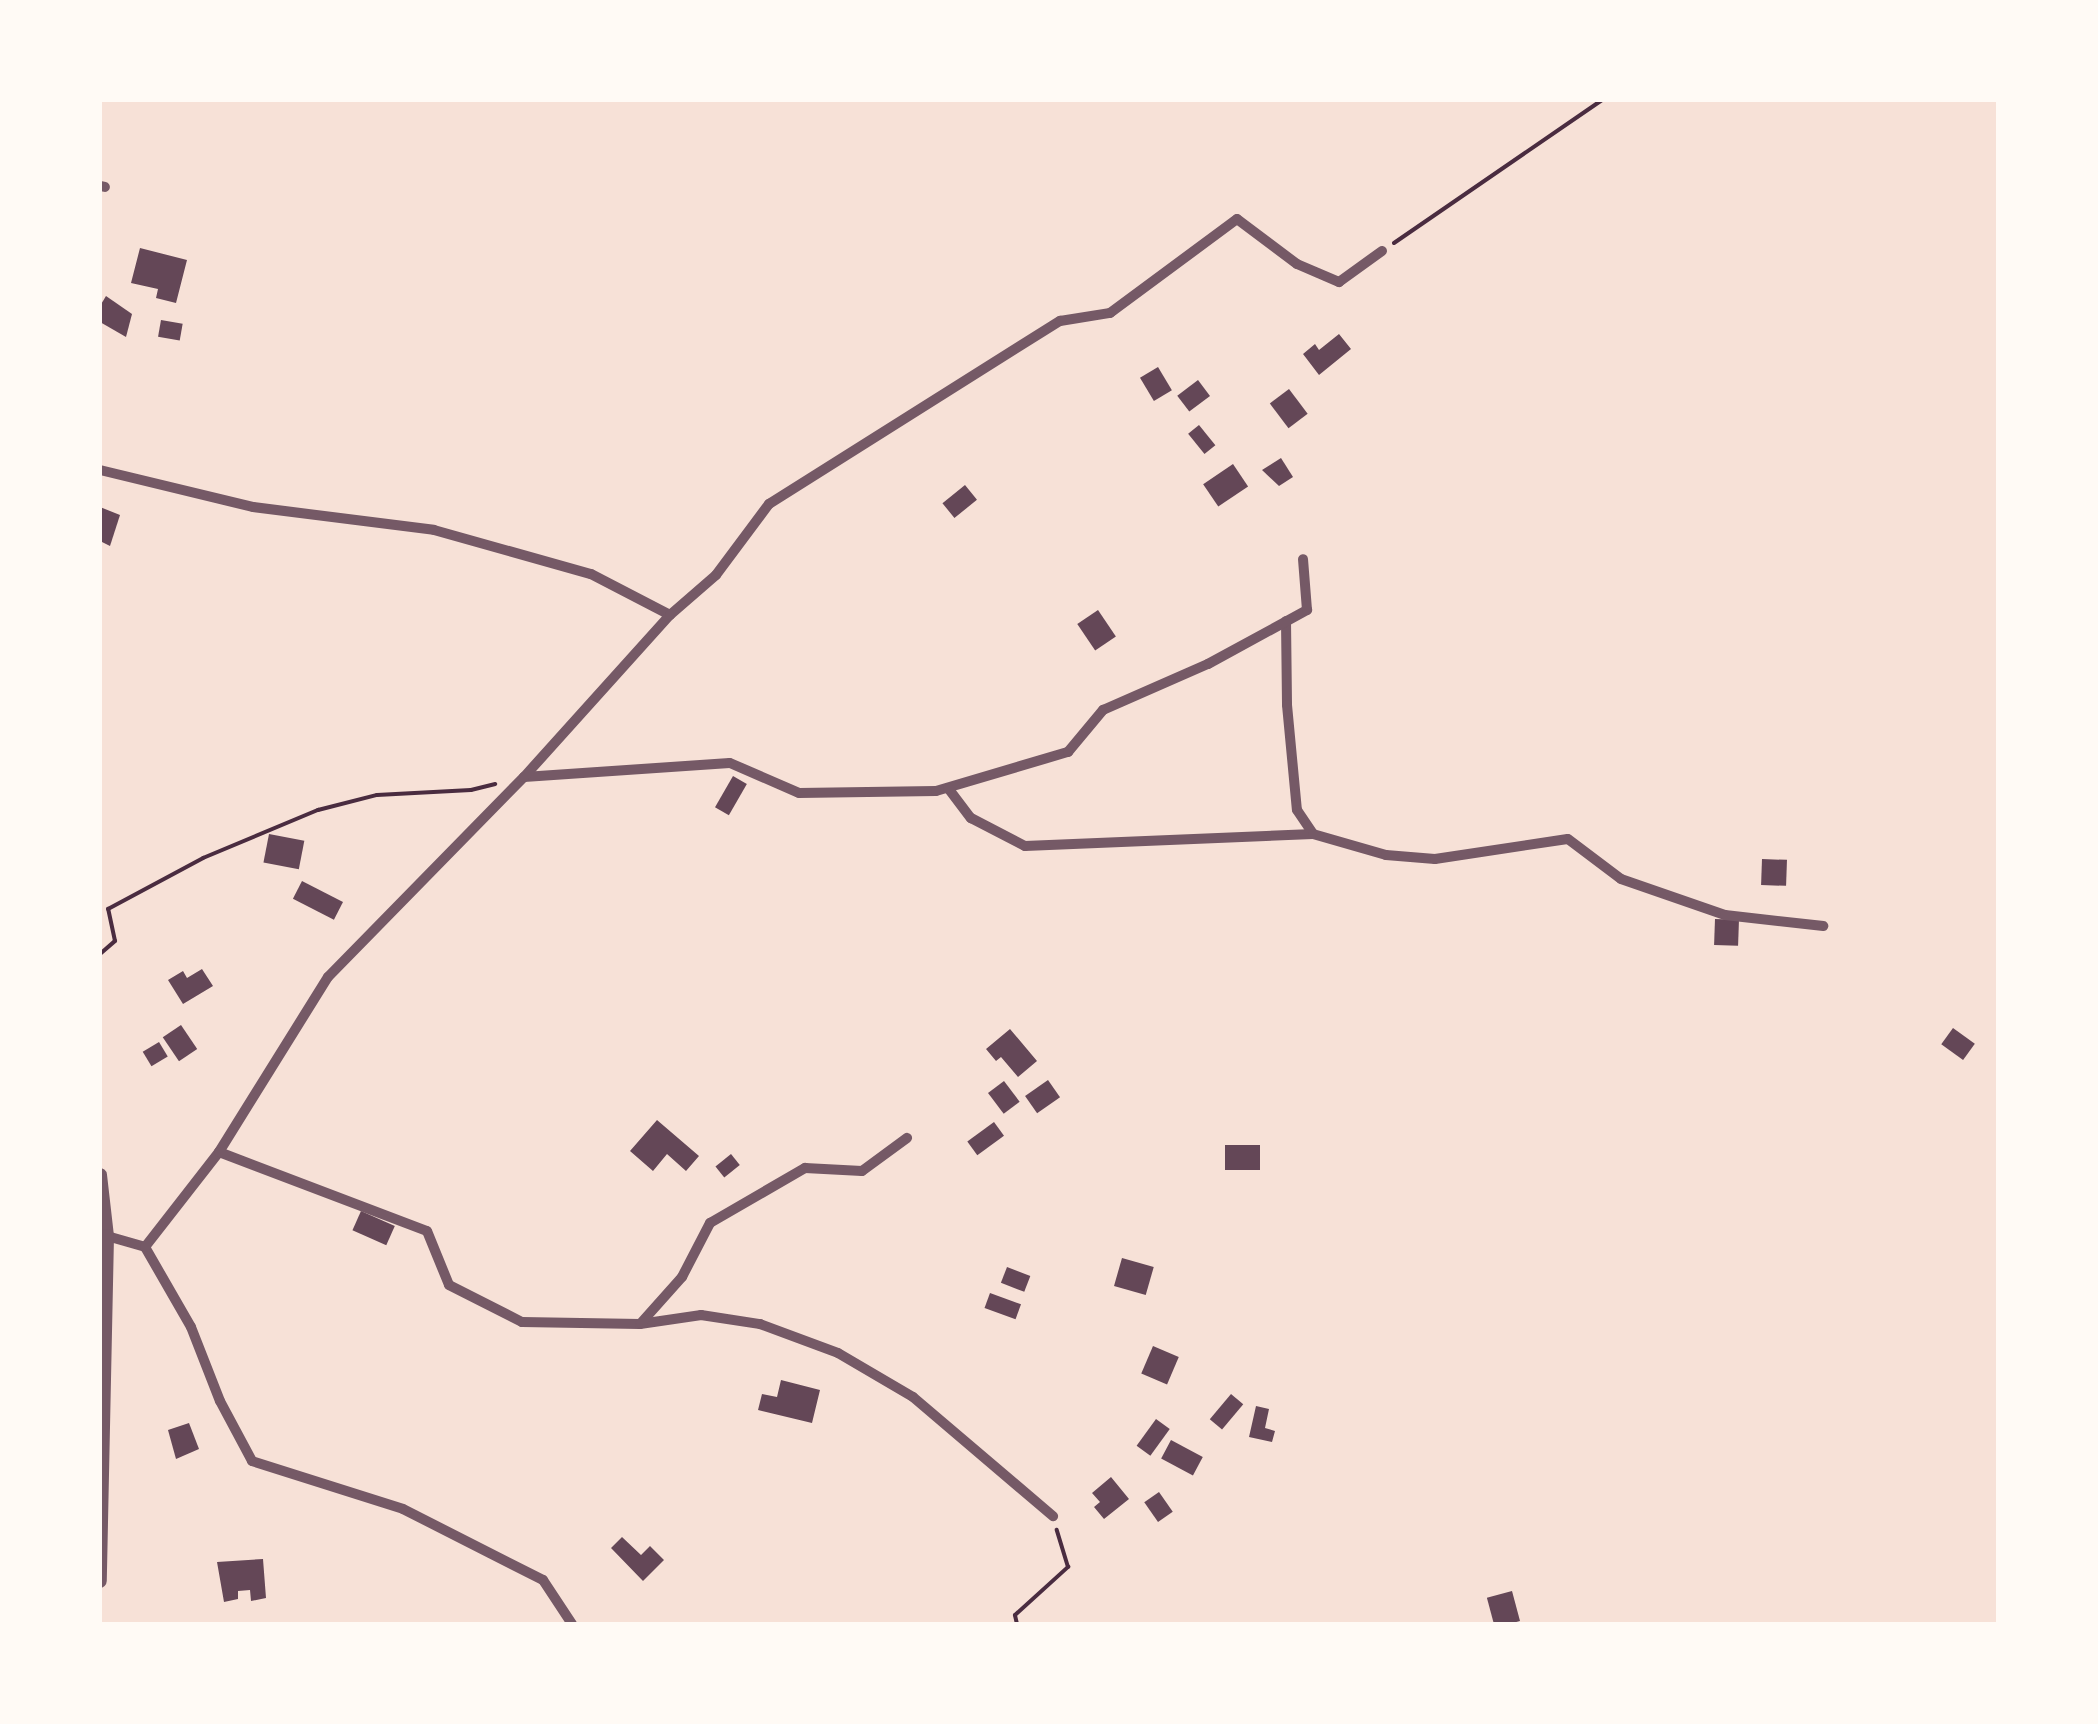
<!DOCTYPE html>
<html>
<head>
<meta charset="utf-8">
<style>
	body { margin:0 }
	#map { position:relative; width:2098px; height:1724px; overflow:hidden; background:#f7e1d7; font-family:Commissioner,sans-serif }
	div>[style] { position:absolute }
	.building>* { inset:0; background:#644757; transform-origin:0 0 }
	.path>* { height:4px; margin:-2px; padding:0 2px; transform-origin:2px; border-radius:2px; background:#4a2c40 }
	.minor>* { height:10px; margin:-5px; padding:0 5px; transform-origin:5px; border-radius:5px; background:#755966 }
	.tertiary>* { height:14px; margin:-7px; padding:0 7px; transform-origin:7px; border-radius:7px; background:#755966 }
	span { translate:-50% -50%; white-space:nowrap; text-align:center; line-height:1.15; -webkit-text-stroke:8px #fffaf5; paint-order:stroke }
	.frame { position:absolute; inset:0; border:102px solid #fffaf5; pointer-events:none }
</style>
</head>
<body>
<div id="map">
	<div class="building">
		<div style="clip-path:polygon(140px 248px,187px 260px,176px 303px,156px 298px,158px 289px,131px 283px)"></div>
		<div style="clip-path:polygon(106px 296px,132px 314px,126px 337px,100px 322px,100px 306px)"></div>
		<div style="left:161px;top:320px;width:22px;height:17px;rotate:10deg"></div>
		<div style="clip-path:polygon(1339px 334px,1351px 349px,1319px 375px,1303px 354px,1315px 344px,1319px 350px)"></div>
		<div style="left:1158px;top:367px;width:27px;height:21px;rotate:59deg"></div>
		<div style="left:1198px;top:380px;width:20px;height:26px;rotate:53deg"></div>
		<div style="left:1289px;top:389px;width:31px;height:24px;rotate:53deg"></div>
		<div style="left:1199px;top:425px;width:26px;height:14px;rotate:51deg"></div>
		<div style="clip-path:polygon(1281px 458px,1293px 477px,1279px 486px,1262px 470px)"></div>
		<div style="left:1233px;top:464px;width:27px;height:36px;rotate:56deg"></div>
		<div style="left:965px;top:485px;width:19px;height:29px;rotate:51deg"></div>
		<div style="clip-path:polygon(100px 507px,120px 515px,110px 546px,100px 541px)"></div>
		<div style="left:1098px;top:610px;width:32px;height:25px;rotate:56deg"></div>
		<div style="left:733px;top:776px;width:16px;height:36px;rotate:30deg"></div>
		<div style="left:269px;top:834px;width:36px;height:29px;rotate:11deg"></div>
		<div style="left:1762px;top:859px;width:25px;height:26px;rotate:2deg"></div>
		<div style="left:302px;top:881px;width:46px;height:20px;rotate:27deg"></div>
		<div style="left:1715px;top:919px;width:24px;height:26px;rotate:2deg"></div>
		<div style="clip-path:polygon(202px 969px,213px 986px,183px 1004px,168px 980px,183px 971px,187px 978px)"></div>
		<div style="left:181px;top:1025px;width:29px;height:22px;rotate:56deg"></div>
		<div style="left:1953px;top:1028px;width:27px;height:20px;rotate:36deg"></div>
		<div style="clip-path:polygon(1010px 1029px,1037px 1061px,1018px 1077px,1001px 1057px,996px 1061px,986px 1049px)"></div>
		<div style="left:159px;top:1042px;width:17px;height:19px;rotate:59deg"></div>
		<div style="left:1048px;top:1080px;width:21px;height:28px;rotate:55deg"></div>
		<div style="left:1004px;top:1081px;width:26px;height:20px;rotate:53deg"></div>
		<div style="clip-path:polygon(657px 1120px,699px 1156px,686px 1171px,667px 1154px,653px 1171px,630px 1151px)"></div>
		<div style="left:994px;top:1122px;width:17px;height:33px;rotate:54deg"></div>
		<div style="left:1225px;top:1145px;width:35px;height:25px"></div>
		<div style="left:731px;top:1154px;width:14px;height:20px;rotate:51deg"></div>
		<div style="left:361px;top:1211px;width:37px;height:21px;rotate:24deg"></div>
		<div style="left:1122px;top:1258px;width:33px;height:29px;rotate:16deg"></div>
		<div style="left:1007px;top:1267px;width:25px;height:17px;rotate:21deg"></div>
		<div style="left:990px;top:1293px;width:33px;height:16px;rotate:20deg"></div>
		<div style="left:1153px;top:1346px;width:28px;height:30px;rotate:23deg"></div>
		<div style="clip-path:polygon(781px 1380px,820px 1390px,812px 1423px,758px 1410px,762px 1394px,777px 1397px)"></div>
		<div style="left:1231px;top:1394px;width:16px;height:33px;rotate:40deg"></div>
		<div style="clip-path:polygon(1256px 1406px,1269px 1409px,1265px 1428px,1275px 1431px,1272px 1442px,1249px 1437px)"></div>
		<div style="left:1156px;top:1419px;width:17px;height:33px;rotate:36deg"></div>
		<div style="clip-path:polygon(189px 1423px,199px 1449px,176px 1459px,168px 1430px)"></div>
		<div style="left:1171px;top:1440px;width:36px;height:21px;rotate:28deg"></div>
		<div style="clip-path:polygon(1111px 1477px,1129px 1499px,1104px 1519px,1094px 1507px,1100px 1502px,1092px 1493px)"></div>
		<div style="left:1159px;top:1492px;width:24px;height:18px;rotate:55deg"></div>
		<div style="clip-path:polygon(622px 1537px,641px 1555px,650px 1546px,664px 1560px,643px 1581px,611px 1548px)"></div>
		<div style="clip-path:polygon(263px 1559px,266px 1598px,251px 1601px,250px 1590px,238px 1591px,238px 1599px,224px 1602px,217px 1562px)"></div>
		<div style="left:1512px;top:1591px;width:31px;height:26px;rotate:75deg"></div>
	</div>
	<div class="path">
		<div style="left:1394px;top:243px;width:252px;rotate:-34.5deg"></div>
		<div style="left:100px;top:954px;width:20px;rotate:-41deg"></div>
		<div style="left:115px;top:941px;width:33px;rotate:-102deg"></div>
		<div style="left:108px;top:909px;width:108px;rotate:-28.2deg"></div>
		<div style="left:203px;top:858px;width:125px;rotate:-22.7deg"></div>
		<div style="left:318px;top:810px;width:61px;rotate:-14.3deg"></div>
		<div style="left:377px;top:795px;width:94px;rotate:-3deg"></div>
		<div style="left:471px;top:790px;width:25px;rotate:-14deg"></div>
		<div style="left:1017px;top:1624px;width:9px;rotate:-103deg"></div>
		<div style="left:1015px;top:1615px;width:72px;rotate:-42.2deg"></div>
		<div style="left:1068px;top:1567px;width:39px;rotate:-107deg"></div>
	</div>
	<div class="minor">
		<div style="left:100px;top:186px;width:5px;rotate:11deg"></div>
		<div style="left:100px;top:470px;width:157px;rotate:13.6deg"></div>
		<div style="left:253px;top:507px;width:182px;rotate:7.2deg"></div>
		<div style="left:434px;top:530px;width:163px;rotate:15.7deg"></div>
		<div style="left:591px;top:574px;width:89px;rotate:27.4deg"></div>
		<div style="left:1286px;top:621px;width:84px;rotate:89.3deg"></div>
		<div style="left:1287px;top:705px;width:105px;rotate:84.6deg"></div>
		<div style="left:1297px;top:810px;width:29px;rotate:56deg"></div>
		<div style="left:524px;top:777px;width:206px;rotate:-3.9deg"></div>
		<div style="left:730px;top:763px;width:75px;rotate:23.5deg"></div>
		<div style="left:799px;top:793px;width:137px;rotate:-0.8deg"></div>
		<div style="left:936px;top:791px;width:138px;rotate:-16.5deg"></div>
		<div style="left:1068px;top:752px;width:55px;rotate:-50.2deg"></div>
		<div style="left:1103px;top:710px;width:115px;rotate:-23.7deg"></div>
		<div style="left:1208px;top:664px;width:113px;rotate:-28.6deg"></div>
		<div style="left:1307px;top:610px;width:51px;rotate:-94.5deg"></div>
		<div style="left:948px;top:788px;width:38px;rotate:53deg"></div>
		<div style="left:971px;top:818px;width:61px;rotate:27.4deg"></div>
		<div style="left:1025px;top:846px;width:288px;rotate:-2.4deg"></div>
		<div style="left:1313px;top:834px;width:76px;rotate:16deg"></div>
		<div style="left:1386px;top:855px;width:49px;rotate:4.7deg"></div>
		<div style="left:1435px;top:859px;width:134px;rotate:-8.6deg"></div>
		<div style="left:1568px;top:839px;width:66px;rotate:37deg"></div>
		<div style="left:1621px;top:879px;width:110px;rotate:19.1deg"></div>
		<div style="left:1725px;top:915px;width:99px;rotate:6.4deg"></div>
		<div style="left:219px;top:1152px;width:206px;rotate:-58.1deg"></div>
		<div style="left:328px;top:977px;width:280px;rotate:-45.6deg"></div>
		<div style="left:524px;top:777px;width:218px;rotate:-48deg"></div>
		<div style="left:670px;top:615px;width:61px;rotate:-41deg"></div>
		<div style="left:716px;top:575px;width:89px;rotate:-53.3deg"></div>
		<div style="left:769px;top:504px;width:344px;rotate:-32.2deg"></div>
		<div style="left:1060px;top:321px;width:51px;rotate:-9.1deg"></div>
		<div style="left:1110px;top:313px;width:158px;rotate:-36.5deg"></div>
		<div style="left:1237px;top:219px;width:75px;rotate:36.9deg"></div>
		<div style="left:1297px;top:264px;width:46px;rotate:23.2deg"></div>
		<div style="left:1339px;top:282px;width:53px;rotate:-35.8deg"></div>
		<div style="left:107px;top:1236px;width:40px;rotate:16deg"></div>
		<div style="left:145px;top:1247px;width:92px;rotate:60.1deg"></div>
		<div style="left:191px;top:1327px;width:79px;rotate:68.6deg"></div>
		<div style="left:220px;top:1401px;width:68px;rotate:61.9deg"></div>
		<div style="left:252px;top:1461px;width:158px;rotate:17.6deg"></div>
		<div style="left:403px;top:1509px;width:157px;rotate:26.9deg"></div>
		<div style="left:543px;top:1580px;width:53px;rotate:56.6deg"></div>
		<div style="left:145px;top:1247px;width:120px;rotate:-52.1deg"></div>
		<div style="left:219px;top:1152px;width:222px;rotate:20.8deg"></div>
		<div style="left:427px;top:1231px;width:58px;rotate:67.8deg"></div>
		<div style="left:449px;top:1285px;width:82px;rotate:26.9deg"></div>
		<div style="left:522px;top:1322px;width:118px;rotate:1deg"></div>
		<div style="left:640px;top:1324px;width:62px;rotate:-8.4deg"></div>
		<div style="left:701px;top:1315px;width:60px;rotate:8.7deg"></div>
		<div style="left:760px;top:1324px;width:83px;rotate:20.4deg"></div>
		<div style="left:838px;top:1353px;width:87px;rotate:30.4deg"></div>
		<div style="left:913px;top:1397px;width:184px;rotate:40.4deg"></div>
		<div style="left:641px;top:1323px;width:62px;rotate:-48.3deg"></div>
		<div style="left:682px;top:1277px;width:61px;rotate:-62.6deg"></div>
		<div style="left:710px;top:1223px;width:110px;rotate:-30.1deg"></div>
		<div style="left:805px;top:1168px;width:57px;rotate:3deg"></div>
		<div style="left:862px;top:1171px;width:56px;rotate:-36.3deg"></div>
	</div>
	<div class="tertiary">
		<div style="left:100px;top:1175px;width:61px;rotate:83.5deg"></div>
		<div style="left:107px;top:1236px;width:345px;rotate:91.2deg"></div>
	</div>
	<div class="frame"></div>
</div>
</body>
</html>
